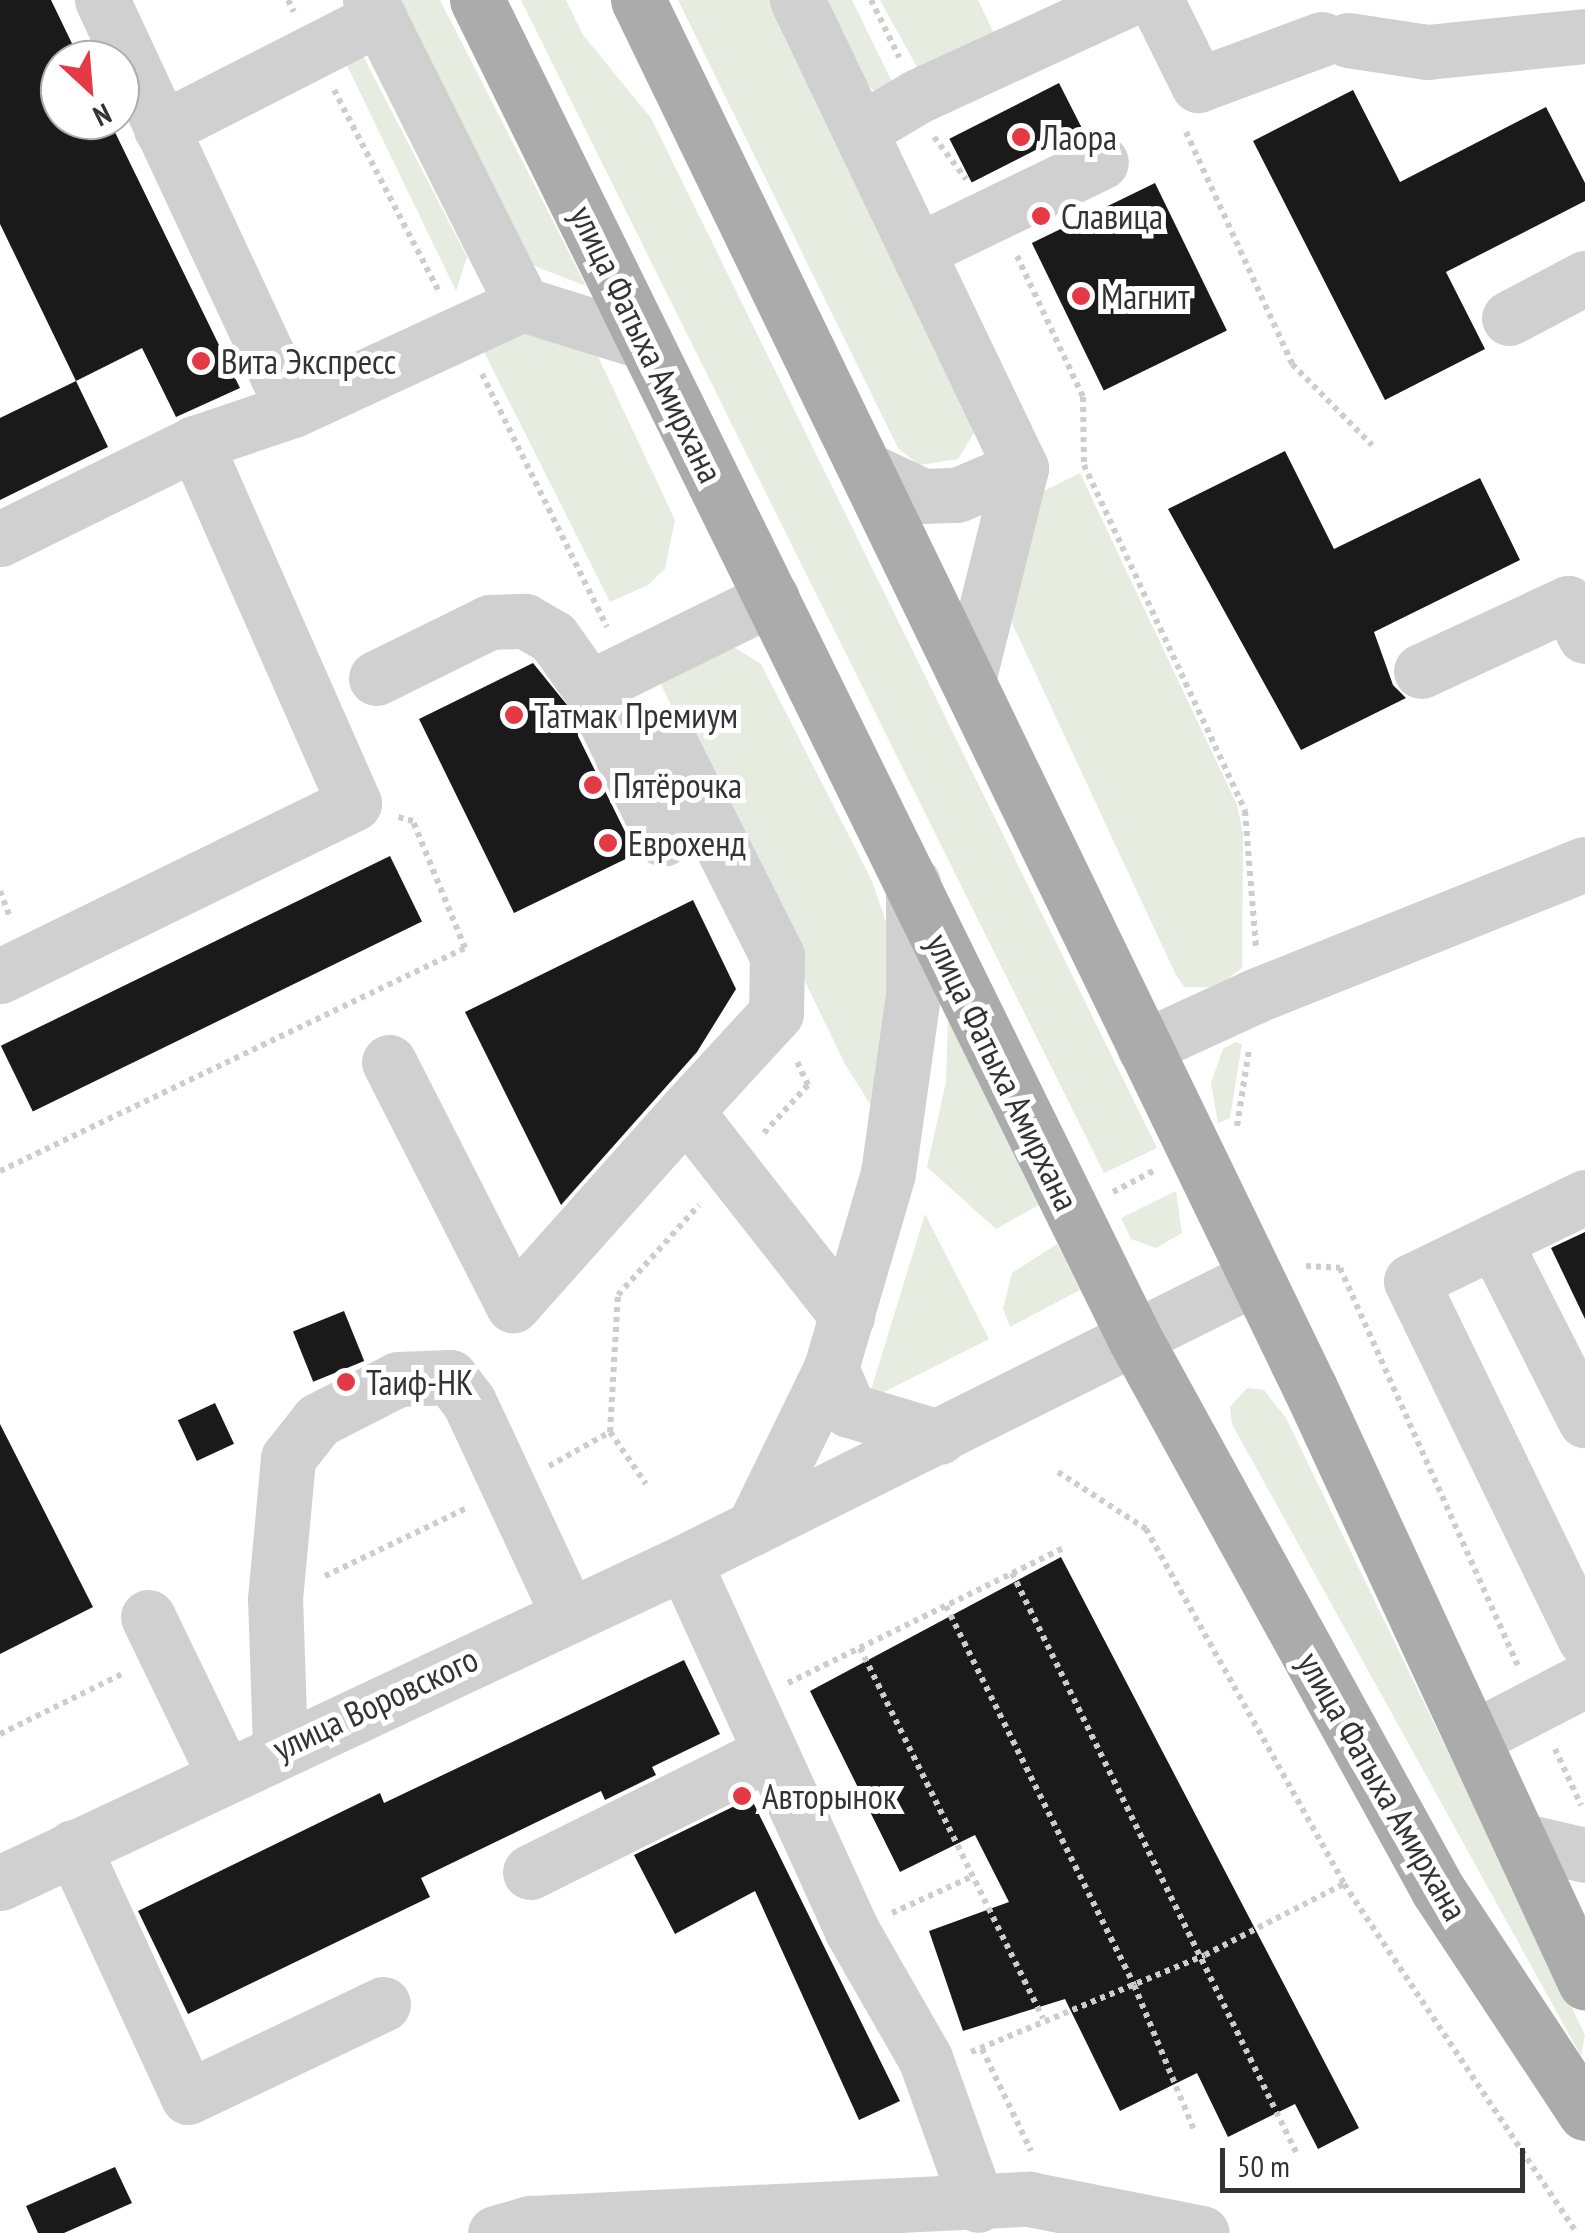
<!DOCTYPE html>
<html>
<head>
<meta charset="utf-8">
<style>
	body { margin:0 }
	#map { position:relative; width:1585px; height:2233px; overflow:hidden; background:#fff; font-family:"PT Sans Narrow",sans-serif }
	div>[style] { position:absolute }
	.green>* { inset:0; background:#e6ecdf }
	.building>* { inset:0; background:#1a1a1a; transform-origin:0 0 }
	.path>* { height:6px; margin-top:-3px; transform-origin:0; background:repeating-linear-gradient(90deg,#cdcdcd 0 5px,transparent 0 10px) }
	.minor>* { height:55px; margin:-27.5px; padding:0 27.5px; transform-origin:27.5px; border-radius:27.5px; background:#d0d0d0 }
	.major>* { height:55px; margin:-27.5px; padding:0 27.5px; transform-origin:27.5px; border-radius:27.5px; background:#ababab }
	.dots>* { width:28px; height:28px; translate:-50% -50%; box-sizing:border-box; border:5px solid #fff; border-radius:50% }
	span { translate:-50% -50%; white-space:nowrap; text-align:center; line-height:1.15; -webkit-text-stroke:10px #fff; paint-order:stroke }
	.poi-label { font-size:35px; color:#333 }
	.left { translate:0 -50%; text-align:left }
	.street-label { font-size:35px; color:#333 }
	.north { position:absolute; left:40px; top:40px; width:100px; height:100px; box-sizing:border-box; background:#fff; border:2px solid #adadad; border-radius:50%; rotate:154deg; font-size:28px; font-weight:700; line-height:40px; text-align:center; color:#333 }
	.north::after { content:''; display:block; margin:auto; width:35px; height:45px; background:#e63946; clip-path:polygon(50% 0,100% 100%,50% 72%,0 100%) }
	.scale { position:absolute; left:1220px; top:2148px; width:305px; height:45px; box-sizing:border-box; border:5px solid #333; border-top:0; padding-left:12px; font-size:30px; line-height:35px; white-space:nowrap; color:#333; -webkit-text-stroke:8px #fff; paint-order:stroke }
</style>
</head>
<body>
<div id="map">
	<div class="green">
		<div style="clip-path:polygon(391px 0,440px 0,586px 286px,522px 261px)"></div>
		<div style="clip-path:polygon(521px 0,566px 0,583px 35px,651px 118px,1157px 1148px,1104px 1173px)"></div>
		<div style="clip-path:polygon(678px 0,775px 0,979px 425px,958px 459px,919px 465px,898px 448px)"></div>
		<div style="clip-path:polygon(821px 0,852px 0,894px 86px,875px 92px,857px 74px)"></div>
		<div style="clip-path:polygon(880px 0,978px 0,1000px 46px,924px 80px)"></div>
		<div style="clip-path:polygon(360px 50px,467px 257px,456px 291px,341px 53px)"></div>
		<div style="clip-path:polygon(512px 327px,596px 352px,675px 520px,665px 569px,648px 585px,610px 602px,479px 342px)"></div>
		<div style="clip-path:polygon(1080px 473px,1237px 805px,1243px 834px,1242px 968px,1217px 987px,1184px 987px,1175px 973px,1012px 623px,1013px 579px,1036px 495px)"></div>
		<div style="clip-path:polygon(724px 641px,761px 664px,872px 881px,885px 919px,893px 949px,878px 1117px,845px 1064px,656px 674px)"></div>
		<div style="clip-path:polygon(948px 1019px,1039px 1205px,996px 1229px,927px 1167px,946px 1082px)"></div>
		<div style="clip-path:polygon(1236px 1042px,1242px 1044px,1230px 1118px,1218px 1123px,1211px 1083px,1223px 1049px)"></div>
		<div style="clip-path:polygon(1176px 1191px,1182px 1233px,1156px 1248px,1131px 1239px,1121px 1218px)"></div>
		<div style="clip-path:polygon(925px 1214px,989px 1339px,868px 1400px)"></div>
		<div style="clip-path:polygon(1057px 1244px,1080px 1290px,1010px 1327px,1003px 1309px,1012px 1273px)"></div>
		<div style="clip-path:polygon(1247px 1388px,1264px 1390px,1286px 1418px,1585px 2035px,1581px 2056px,1232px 1424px,1230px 1407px)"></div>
	</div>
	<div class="building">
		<div style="clip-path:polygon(0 0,51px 0,80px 60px,60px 60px,60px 120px,109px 120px,240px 388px,176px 417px,142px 348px,76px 381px,0 224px)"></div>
		<div style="left:1059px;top:83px;width:49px;height:123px;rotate:63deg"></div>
		<div style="clip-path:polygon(1353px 90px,1400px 182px,1546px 107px,1585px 183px,1585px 201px,1446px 272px,1485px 349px,1385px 400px,1253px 141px)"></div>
		<div style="left:1155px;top:183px;width:164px;height:137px;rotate:64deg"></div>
		<div style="clip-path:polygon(76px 381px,108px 447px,0 500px,0 418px)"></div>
		<div style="clip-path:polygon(1285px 451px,1334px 549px,1480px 478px,1520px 560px,1374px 632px,1393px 685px,1406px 698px,1301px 750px,1168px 509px)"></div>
		<div style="clip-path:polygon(533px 663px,576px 716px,578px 736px,636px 854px,514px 913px,419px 719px)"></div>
		<div style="left:390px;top:856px;width:73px;height:433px;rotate:64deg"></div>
		<div style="clip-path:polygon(693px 900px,736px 989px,697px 1052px,561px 1205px,465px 1012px)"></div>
		<div style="clip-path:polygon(1585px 1232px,1585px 1319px,1551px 1248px)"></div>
		<div style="left:344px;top:1311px;width:54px;height:55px;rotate:68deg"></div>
		<div style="left:215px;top:1403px;width:45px;height:41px;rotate:65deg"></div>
		<div style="clip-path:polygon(0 1424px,93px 1607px,0 1654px)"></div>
		<div style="clip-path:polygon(1061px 1557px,1359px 2128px,1318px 2149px,1295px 2104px,1228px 2137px,1197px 2073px,1120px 2111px,1065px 1999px,963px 2031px,929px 1931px,1009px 1902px,975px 1835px,900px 1872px,810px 1691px)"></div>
		<div style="clip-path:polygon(684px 1660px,720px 1734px,652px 1767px,656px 1775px,605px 1800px,601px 1791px,421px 1878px,430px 1897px,188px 2014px,138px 1911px,380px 1793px,384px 1803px)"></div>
		<div style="clip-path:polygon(751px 1798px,900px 2101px,859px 2120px,755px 1891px,675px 1934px,634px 1855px)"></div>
		<div style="clip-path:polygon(115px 2167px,132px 2203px,64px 2233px,38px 2233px,26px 2206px)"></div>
	</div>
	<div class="path">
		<div style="left:288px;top:0;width:13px;rotate:63deg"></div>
		<div style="left:871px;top:0;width:64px;rotate:63.8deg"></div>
		<div style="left:334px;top:90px;width:228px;rotate:62.5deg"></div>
		<div style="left:1186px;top:132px;width:255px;rotate:65.4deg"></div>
		<div style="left:1292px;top:364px;width:114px;rotate:45.4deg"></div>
		<div style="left:934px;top:137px;width:53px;rotate:52.7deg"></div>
		<div style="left:1017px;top:256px;width:156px;rotate:64.9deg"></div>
		<div style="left:1083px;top:397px;width:68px;rotate:89.2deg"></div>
		<div style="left:1084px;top:465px;width:382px;rotate:65deg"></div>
		<div style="left:1245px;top:811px;width:136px;rotate:85.4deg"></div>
		<div style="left:482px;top:374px;width:282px;rotate:63.7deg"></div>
		<div style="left:0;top:891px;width:30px;rotate:69deg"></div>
		<div style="left:1237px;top:1126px;width:78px;rotate:-81.1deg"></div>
		<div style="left:764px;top:1133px;width:65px;rotate:-47.5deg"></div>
		<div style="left:808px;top:1085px;width:29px;rotate:-115deg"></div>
		<div style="left:0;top:1171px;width:516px;rotate:-25.62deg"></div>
		<div style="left:465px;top:948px;width:137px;rotate:-112.3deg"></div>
		<div style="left:413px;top:821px;width:16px;rotate:-165deg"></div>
		<div style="left:1113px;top:1192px;width:47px;rotate:-27.6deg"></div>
		<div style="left:1306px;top:1266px;width:34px;rotate:3deg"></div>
		<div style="left:1340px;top:1268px;width:436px;rotate:65.9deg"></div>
		<div style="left:610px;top:1432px;width:63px;rotate:55.3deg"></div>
		<div style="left:549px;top:1466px;width:70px;rotate:-29.1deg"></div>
		<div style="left:610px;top:1432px;width:137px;rotate:-86.7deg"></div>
		<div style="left:618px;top:1295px;width:121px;rotate:-48deg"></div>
		<div style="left:1058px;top:1472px;width:105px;rotate:32.9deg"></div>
		<div style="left:1146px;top:1529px;width:406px;rotate:60.8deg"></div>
		<div style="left:1344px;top:1884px;width:420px;rotate:56.3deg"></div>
		<div style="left:1012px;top:1573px;width:649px;rotate:63.87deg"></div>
		<div style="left:325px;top:1576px;width:157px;rotate:-25.6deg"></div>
		<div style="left:946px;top:1606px;width:423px;rotate:63.6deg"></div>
		<div style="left:1134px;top:1985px;width:159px;rotate:67.5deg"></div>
		<div style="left:860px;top:1648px;width:413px;rotate:63.7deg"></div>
		<div style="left:788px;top:1683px;width:309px;rotate:-26.1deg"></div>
		<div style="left:0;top:1734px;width:138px;rotate:-26.2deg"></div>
		<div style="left:1555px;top:1749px;width:62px;rotate:65.1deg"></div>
		<div style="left:892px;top:1913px;width:89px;rotate:-24.6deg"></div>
		<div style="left:982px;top:2049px;width:113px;rotate:64.3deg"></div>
		<div style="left:971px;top:2052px;width:253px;rotate:-22.5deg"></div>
		<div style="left:1205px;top:1955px;width:156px;rotate:-27.1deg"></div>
	</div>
	<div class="minor">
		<div style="left:102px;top:0;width:452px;rotate:65deg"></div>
		<div style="left:370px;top:0;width:340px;rotate:63.4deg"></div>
		<div style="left:522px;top:304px;width:129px;rotate:17.2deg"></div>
		<div style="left:797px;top:0;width:519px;rotate:64.42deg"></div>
		<div style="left:1021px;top:468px;width:214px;rotate:104deg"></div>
		<div style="left:1156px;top:0;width:95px;rotate:63.7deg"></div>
		<div style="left:1198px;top:85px;width:132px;rotate:-20.4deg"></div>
		<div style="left:1348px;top:40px;width:80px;rotate:8.6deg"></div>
		<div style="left:1427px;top:52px;width:158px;rotate:-5.8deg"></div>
		<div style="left:161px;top:129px;width:245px;rotate:-27deg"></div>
		<div style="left:861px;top:130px;width:66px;rotate:-30.8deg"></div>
		<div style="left:918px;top:96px;width:230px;rotate:-24.7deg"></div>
		<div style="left:919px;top:250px;width:202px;rotate:-25.8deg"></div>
		<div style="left:1509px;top:318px;width:86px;rotate:-27.8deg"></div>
		<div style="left:868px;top:470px;width:61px;rotate:25.3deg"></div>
		<div style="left:923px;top:496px;width:34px;rotate:-2deg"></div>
		<div style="left:957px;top:495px;width:69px;rotate:-22.9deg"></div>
		<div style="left:0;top:539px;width:217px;rotate:-26.2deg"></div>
		<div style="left:195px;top:443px;width:103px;rotate:-18.6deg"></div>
		<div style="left:293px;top:410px;width:252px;rotate:-24.8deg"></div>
		<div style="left:1421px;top:671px;width:162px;rotate:-24.8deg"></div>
		<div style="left:1568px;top:603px;width:37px;rotate:63deg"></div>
		<div style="left:376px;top:678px;width:127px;rotate:-26.2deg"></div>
		<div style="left:490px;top:622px;width:35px;rotate:-2deg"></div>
		<div style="left:525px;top:621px;width:32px;rotate:30deg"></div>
		<div style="left:553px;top:637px;width:62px;rotate:54.8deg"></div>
		<div style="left:589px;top:688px;width:204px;rotate:-26.2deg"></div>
		<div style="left:606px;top:722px;width:130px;rotate:64deg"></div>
		<div style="left:622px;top:756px;width:50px;rotate:-15.2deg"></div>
		<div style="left:670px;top:743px;width:238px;rotate:63.3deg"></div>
		<div style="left:777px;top:956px;width:57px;rotate:91deg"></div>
		<div style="left:776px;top:1013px;width:133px;rotate:132.6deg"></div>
		<div style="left:686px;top:1111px;width:261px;rotate:51.9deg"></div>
		<div style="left:0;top:976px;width:394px;rotate:-26deg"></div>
		<div style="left:354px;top:803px;width:394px;rotate:-113.8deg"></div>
		<div style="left:1144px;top:1047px;width:124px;rotate:-24.7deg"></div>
		<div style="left:1257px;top:995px;width:353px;rotate:-21.8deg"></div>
		<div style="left:389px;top:1062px;width:273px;rotate:63deg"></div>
		<div style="left:513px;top:1305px;width:260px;rotate:-48.3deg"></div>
		<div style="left:1585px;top:1197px;width:193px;rotate:154.2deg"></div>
		<div style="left:1411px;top:1281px;width:398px;rotate:64.1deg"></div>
		<div style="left:1494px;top:1241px;width:201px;rotate:63.1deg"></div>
		<div style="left:831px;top:1368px;width:46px;rotate:66.8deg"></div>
		<div style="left:849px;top:1410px;width:94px;rotate:16.7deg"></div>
		<div style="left:753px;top:1528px;width:178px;rotate:-64deg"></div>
		<div style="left:831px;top:1368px;width:203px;rotate:-73.7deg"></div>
		<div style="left:888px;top:1173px;width:181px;rotate:-82deg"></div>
		<div style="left:913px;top:994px;width:111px;rotate:-90deg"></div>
		<div style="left:684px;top:1562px;width:403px;rotate:65.5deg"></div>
		<div style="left:851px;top:1929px;width:149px;rotate:60.2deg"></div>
		<div style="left:925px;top:2058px;width:156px;rotate:70.2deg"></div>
		<div style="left:148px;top:1617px;width:174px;rotate:64.2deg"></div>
		<div style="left:1473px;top:1738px;width:126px;rotate:-27.4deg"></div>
		<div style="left:280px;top:1747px;width:148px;rotate:-91.9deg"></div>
		<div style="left:275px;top:1599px;width:142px;rotate:-84.7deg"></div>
		<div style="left:288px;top:1458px;width:48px;rotate:-51.7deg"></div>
		<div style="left:318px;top:1420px;width:90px;rotate:-27.1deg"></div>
		<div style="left:398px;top:1379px;width:52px;rotate:-2.2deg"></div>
		<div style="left:450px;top:1377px;width:31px;rotate:53deg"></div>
		<div style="left:469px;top:1402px;width:234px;rotate:65deg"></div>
		<div style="left:1520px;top:1840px;width:67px;rotate:13deg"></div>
		<div style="left:73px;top:1847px;width:275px;rotate:65.3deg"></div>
		<div style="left:188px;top:2097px;width:216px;rotate:-25.5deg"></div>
		<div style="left:530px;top:1872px;width:266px;rotate:-26.4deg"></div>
		<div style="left:0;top:1883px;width:756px;rotate:-25.14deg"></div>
		<div style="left:684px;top:1562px;width:639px;rotate:-26.48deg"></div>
		<div style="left:495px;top:2233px;width:37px;rotate:-16deg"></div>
		<div style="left:531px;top:2223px;width:499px;rotate:-2.8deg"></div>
		<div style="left:1029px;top:2199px;width:176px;rotate:11.1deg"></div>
	</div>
	<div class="major">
		<div style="left:477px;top:0;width:1492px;rotate:63.83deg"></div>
		<div style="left:1135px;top:1339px;width:629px;rotate:61.19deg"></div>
		<div style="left:1438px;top:1890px;width:267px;rotate:56.6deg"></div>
		<div style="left:638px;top:0;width:1542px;rotate:64.17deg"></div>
		<div style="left:1310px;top:1388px;width:655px;rotate:65.16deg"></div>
	</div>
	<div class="dots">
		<div style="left:1021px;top:137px;background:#e63946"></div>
		<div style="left:1041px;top:216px;background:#e63946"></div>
		<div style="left:1081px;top:296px;background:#e63946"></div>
		<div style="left:201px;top:361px;background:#e63946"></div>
		<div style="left:514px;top:715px;background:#e63946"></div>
		<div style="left:593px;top:785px;background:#e63946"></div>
		<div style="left:608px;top:843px;background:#e63946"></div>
		<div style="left:346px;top:1382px;background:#e63946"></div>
		<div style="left:742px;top:1796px;background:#e63946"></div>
	</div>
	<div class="poi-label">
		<span class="left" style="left:1041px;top:137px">Лаора</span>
		<span class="left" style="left:1061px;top:216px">Славица</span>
		<span class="left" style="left:1101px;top:296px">Магнит</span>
		<span class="left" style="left:221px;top:361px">Вита Экспресс</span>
		<span class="left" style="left:534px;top:715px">Татмак Премиум</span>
		<span class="left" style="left:613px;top:785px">Пятёрочка</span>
		<span class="left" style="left:628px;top:843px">Еврохенд</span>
		<span class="left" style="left:366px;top:1382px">Таиф-НК</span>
		<span class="left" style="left:762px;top:1796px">Авторынок</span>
	</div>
	<div class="street-label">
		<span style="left:647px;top:344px;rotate:64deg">улица Фатыха Амирхана</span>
		<span style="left:1003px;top:1072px;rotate:64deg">улица Фатыха Амирхана</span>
		<span style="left:375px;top:1703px;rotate:-25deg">улица Воровского</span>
		<span style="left:1383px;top:1786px;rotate:60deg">улица Фатыха Амирхана</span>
	</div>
	<div class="north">N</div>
	<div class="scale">50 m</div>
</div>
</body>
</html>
